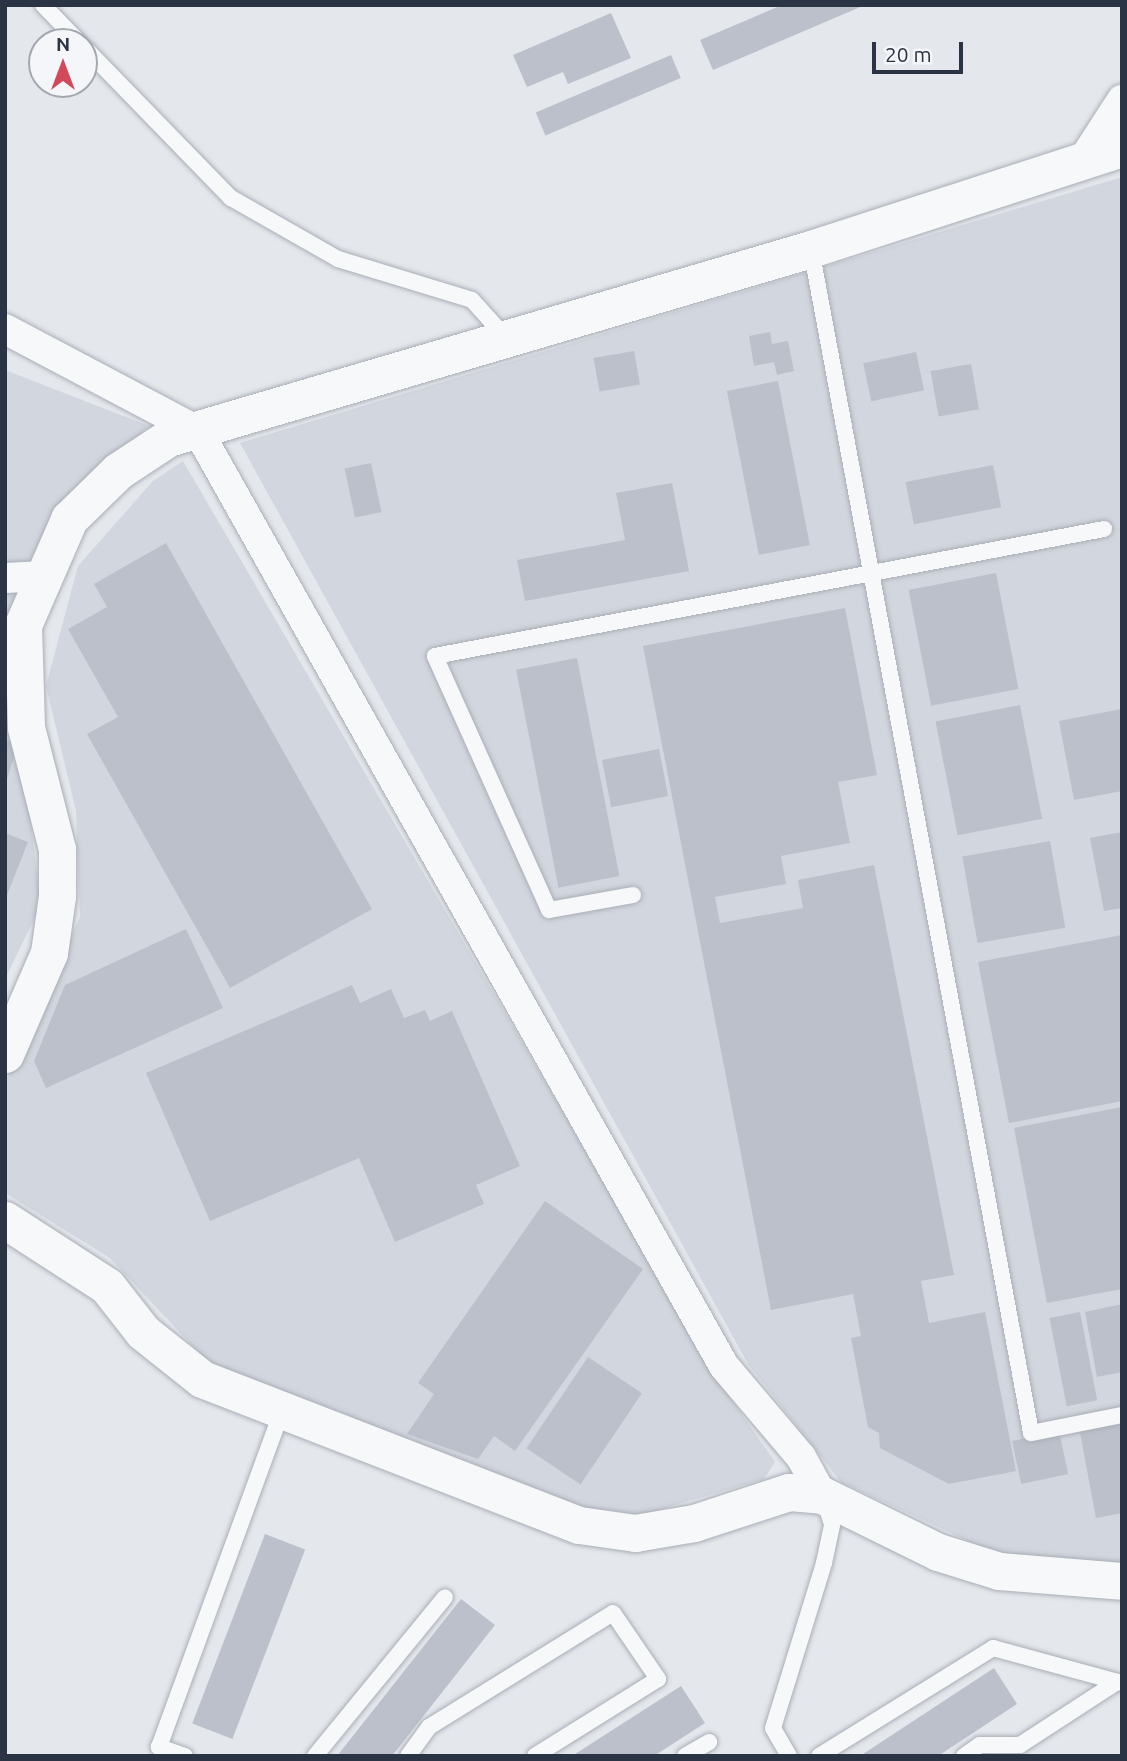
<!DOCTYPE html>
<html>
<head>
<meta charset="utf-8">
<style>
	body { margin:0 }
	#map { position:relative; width:1127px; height:1761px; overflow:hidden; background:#e4e7ec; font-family:Ubuntu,sans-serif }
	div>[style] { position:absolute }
	.built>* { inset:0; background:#d2d6de }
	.building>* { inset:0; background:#bbc0ca; transform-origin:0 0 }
	.roads { filter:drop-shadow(0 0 2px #a9aeb7) drop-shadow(0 0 2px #a9aeb7) }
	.service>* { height:16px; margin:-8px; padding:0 8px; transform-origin:8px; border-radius:8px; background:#f7f8fa }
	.minor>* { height:30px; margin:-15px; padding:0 15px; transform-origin:15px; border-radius:15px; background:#f7f8fa }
	.tertiary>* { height:37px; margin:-18.5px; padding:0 18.5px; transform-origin:18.5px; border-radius:18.5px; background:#f7f8fa }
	span { translate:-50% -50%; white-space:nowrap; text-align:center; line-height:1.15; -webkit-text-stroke:6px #f4f6f9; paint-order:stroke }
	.frame { position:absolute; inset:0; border:7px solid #2b3445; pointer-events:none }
	.north { position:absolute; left:28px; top:28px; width:70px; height:70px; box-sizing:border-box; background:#f4f6f9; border:2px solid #a4a8b1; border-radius:50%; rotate:0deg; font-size:19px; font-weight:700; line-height:28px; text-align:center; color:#2b3445 }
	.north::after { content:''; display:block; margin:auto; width:24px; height:32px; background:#d1495b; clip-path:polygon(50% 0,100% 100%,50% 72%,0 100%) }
	.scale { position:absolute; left:872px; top:42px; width:91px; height:32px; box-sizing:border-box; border:4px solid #2b3445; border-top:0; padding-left:9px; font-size:21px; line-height:24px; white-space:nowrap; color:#2b3445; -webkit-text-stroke:5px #f4f6f9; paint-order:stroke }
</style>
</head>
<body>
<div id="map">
	<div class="built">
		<div style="clip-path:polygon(1122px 177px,1122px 1572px,1012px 1561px,841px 1482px,748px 1364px,240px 443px)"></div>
		<div style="clip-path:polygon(5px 370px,149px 426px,63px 506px,33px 554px,5px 651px)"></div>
		<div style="clip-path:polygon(183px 461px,725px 1390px,775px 1462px,764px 1479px,641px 1515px,569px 1505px,216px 1371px,110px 1258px,5px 1193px,5px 1082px,80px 917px,76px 811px,46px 686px,78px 566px,153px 481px)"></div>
		<div style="clip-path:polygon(5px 715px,27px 793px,41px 905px,5px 979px)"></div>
	</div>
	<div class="building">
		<div style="clip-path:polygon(782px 5px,865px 5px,713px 70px,700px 40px)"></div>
		<div style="clip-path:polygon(611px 13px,631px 58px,568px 84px,563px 72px,527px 87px,513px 55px)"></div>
		<div style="left:671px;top:55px;width:25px;height:147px;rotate:67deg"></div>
		<div style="clip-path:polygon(770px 332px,772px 344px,788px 341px,794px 371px,777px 375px,774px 362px,754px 366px,749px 336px)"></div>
		<div style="left:634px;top:351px;width:34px;height:41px;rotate:80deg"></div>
		<div style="left:916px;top:352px;width:39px;height:54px;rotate:78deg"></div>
		<div style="left:971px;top:364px;width:46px;height:41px;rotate:80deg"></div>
		<div style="left:778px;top:381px;width:167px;height:52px;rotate:79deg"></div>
		<div style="left:371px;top:463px;width:50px;height:27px;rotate:78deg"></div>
		<div style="left:993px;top:465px;width:43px;height:89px;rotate:79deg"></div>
		<div style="clip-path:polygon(672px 483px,689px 571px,525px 601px,517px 560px,625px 540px,616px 493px)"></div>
		<div style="clip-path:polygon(166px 543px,372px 909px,230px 988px,87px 734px,118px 717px,68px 629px,107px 607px,94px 584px)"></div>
		<div style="left:996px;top:573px;width:118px;height:89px;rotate:79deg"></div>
		<div style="clip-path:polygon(845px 608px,877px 775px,838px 782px,850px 843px,781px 856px,786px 884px,715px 897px,720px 923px,803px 908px,798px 880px,874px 865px,954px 1275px,921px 1281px,929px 1323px,985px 1312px,1016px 1471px,949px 1484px,880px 1448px,879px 1433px,868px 1427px,851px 1338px,861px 1336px,853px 1294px,771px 1310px,643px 646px)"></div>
		<div style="left:577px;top:658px;width:222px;height:62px;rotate:79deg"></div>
		<div style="left:1020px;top:705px;width:116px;height:86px;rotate:79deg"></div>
		<div style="clip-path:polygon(1122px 709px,1122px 791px,1074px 800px,1059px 721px)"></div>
		<div style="clip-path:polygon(5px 740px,18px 744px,6px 782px,5px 782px)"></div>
		<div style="left:659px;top:749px;width:48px;height:58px;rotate:79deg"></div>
		<div style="clip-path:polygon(1122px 832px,1122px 908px,1104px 911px,1090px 838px)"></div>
		<div style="clip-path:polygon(5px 833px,28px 842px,5px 900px)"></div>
		<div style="left:1050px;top:841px;width:88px;height:89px;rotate:80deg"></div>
		<div style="clip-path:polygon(186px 929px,223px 1008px,46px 1088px,34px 1061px,65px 985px)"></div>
		<div style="clip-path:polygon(1122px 935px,1122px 1101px,1009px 1123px,978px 962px)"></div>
		<div style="clip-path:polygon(352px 985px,360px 1003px,391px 989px,404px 1018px,425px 1010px,430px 1021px,452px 1011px,520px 1166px,476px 1185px,484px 1204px,395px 1242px,359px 1158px,210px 1221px,146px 1073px)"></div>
		<div style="clip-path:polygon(1122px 1107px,1122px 1289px,1047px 1303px,1014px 1128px)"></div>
		<div style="clip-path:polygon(545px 1201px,643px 1269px,515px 1451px,494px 1436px,478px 1459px,407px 1434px,434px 1394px,418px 1383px)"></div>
		<div style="clip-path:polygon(1122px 1304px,1122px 1372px,1097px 1377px,1085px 1312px)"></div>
		<div style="left:1080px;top:1312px;width:90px;height:31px;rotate:79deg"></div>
		<div style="left:588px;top:1357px;width:65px;height:110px;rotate:34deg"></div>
		<div style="clip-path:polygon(1122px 1418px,1122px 1513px,1096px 1518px,1079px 1427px)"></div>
		<div style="left:1059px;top:1431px;width:44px;height:48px;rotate:78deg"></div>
		<div style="left:265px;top:1534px;width:43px;height:203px;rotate:21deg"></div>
		<div style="clip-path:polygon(461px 1599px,495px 1625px,392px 1756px,337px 1756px)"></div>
		<div style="clip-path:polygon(994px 1668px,1017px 1704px,938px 1756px,860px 1756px)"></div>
		<div style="clip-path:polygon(681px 1686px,705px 1723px,654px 1756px,572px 1756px)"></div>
	</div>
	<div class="roads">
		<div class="service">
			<div style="left:43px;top:5px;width:52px;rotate:45.8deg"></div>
			<div style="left:84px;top:47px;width:211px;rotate:45.8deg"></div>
			<div style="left:231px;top:198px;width:123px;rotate:29.7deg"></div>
			<div style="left:338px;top:259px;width:140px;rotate:17deg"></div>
			<div style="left:472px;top:300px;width:52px;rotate:48.1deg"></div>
			<div style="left:811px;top:249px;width:1204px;rotate:79.47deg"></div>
			<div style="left:1031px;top:1433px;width:93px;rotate:-11.2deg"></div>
			<div style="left:633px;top:895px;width:85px;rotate:169.9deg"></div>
			<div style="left:549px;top:910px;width:278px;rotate:-114.2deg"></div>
			<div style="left:435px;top:656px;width:681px;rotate:-10.75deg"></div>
			<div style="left:185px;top:1756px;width:28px;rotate:-161deg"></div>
			<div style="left:159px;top:1747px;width:359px;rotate:-69.9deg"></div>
			<div style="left:315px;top:1756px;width:205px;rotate:-50.7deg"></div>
			<div style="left:408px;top:1756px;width:36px;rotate:-54deg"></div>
			<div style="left:429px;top:1727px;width:216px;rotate:-31.8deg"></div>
			<div style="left:613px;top:1613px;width:80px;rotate:55.7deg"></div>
			<div style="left:658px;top:1679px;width:145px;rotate:148deg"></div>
			<div style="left:685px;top:1756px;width:28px;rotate:-30deg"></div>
			<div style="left:789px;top:1756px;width:32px;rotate:-120deg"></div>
			<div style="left:773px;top:1728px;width:173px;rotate:-72.8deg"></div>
			<div style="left:824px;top:1563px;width:40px;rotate:-78deg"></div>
			<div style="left:832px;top:1524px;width:26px;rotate:-108deg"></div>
			<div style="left:819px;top:1756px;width:205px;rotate:-31.8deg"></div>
			<div style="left:993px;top:1648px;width:134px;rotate:15.2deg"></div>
			<div style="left:964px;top:1756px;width:19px;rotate:-35deg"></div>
			<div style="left:980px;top:1745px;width:40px"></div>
			<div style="left:1020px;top:1745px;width:116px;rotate:-33deg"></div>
		</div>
		<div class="minor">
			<div style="left:1083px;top:160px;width:72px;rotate:-57deg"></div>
			<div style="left:5px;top:329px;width:218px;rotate:27.9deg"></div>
			<div style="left:198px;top:431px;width:1073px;rotate:60.64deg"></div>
			<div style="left:724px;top:1366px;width:119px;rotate:49.8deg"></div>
			<div style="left:801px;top:1457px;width:43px;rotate:61.1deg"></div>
			<div style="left:5px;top:578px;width:40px;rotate:-2.9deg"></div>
		</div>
		<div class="tertiary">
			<div style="left:5px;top:1054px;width:110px;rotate:-66.5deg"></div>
			<div style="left:49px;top:953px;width:58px;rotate:-82deg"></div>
			<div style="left:57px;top:896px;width:47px;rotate:-90deg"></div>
			<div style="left:57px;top:849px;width:126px;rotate:-104.3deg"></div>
			<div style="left:26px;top:727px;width:102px;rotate:-91.7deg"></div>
			<div style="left:23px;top:625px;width:116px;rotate:-66.5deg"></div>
			<div style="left:69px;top:519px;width:69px;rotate:-44.4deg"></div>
			<div style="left:118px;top:471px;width:60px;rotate:-33.4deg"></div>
			<div style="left:168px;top:438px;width:670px;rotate:-16.38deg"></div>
			<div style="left:811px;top:249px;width:327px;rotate:-18deg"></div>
			<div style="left:5px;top:1220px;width:121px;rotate:32.9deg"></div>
			<div style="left:107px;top:1286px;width:58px;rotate:52deg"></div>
			<div style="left:143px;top:1332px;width:75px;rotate:38.5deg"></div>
			<div style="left:202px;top:1379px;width:404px;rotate:21.2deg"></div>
			<div style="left:579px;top:1525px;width:57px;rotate:8.1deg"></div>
			<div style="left:635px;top:1533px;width:60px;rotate:-9.6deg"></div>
			<div style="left:694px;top:1523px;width:100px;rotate:-18.1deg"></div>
			<div style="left:789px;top:1492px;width:33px;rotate:5deg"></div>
			<div style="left:822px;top:1495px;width:129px;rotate:26.2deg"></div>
			<div style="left:938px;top:1552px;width:64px;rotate:17.3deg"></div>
			<div style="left:999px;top:1571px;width:123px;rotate:4.6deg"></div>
		</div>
	</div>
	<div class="frame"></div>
	<div class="north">N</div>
	<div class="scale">20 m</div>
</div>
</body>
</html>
